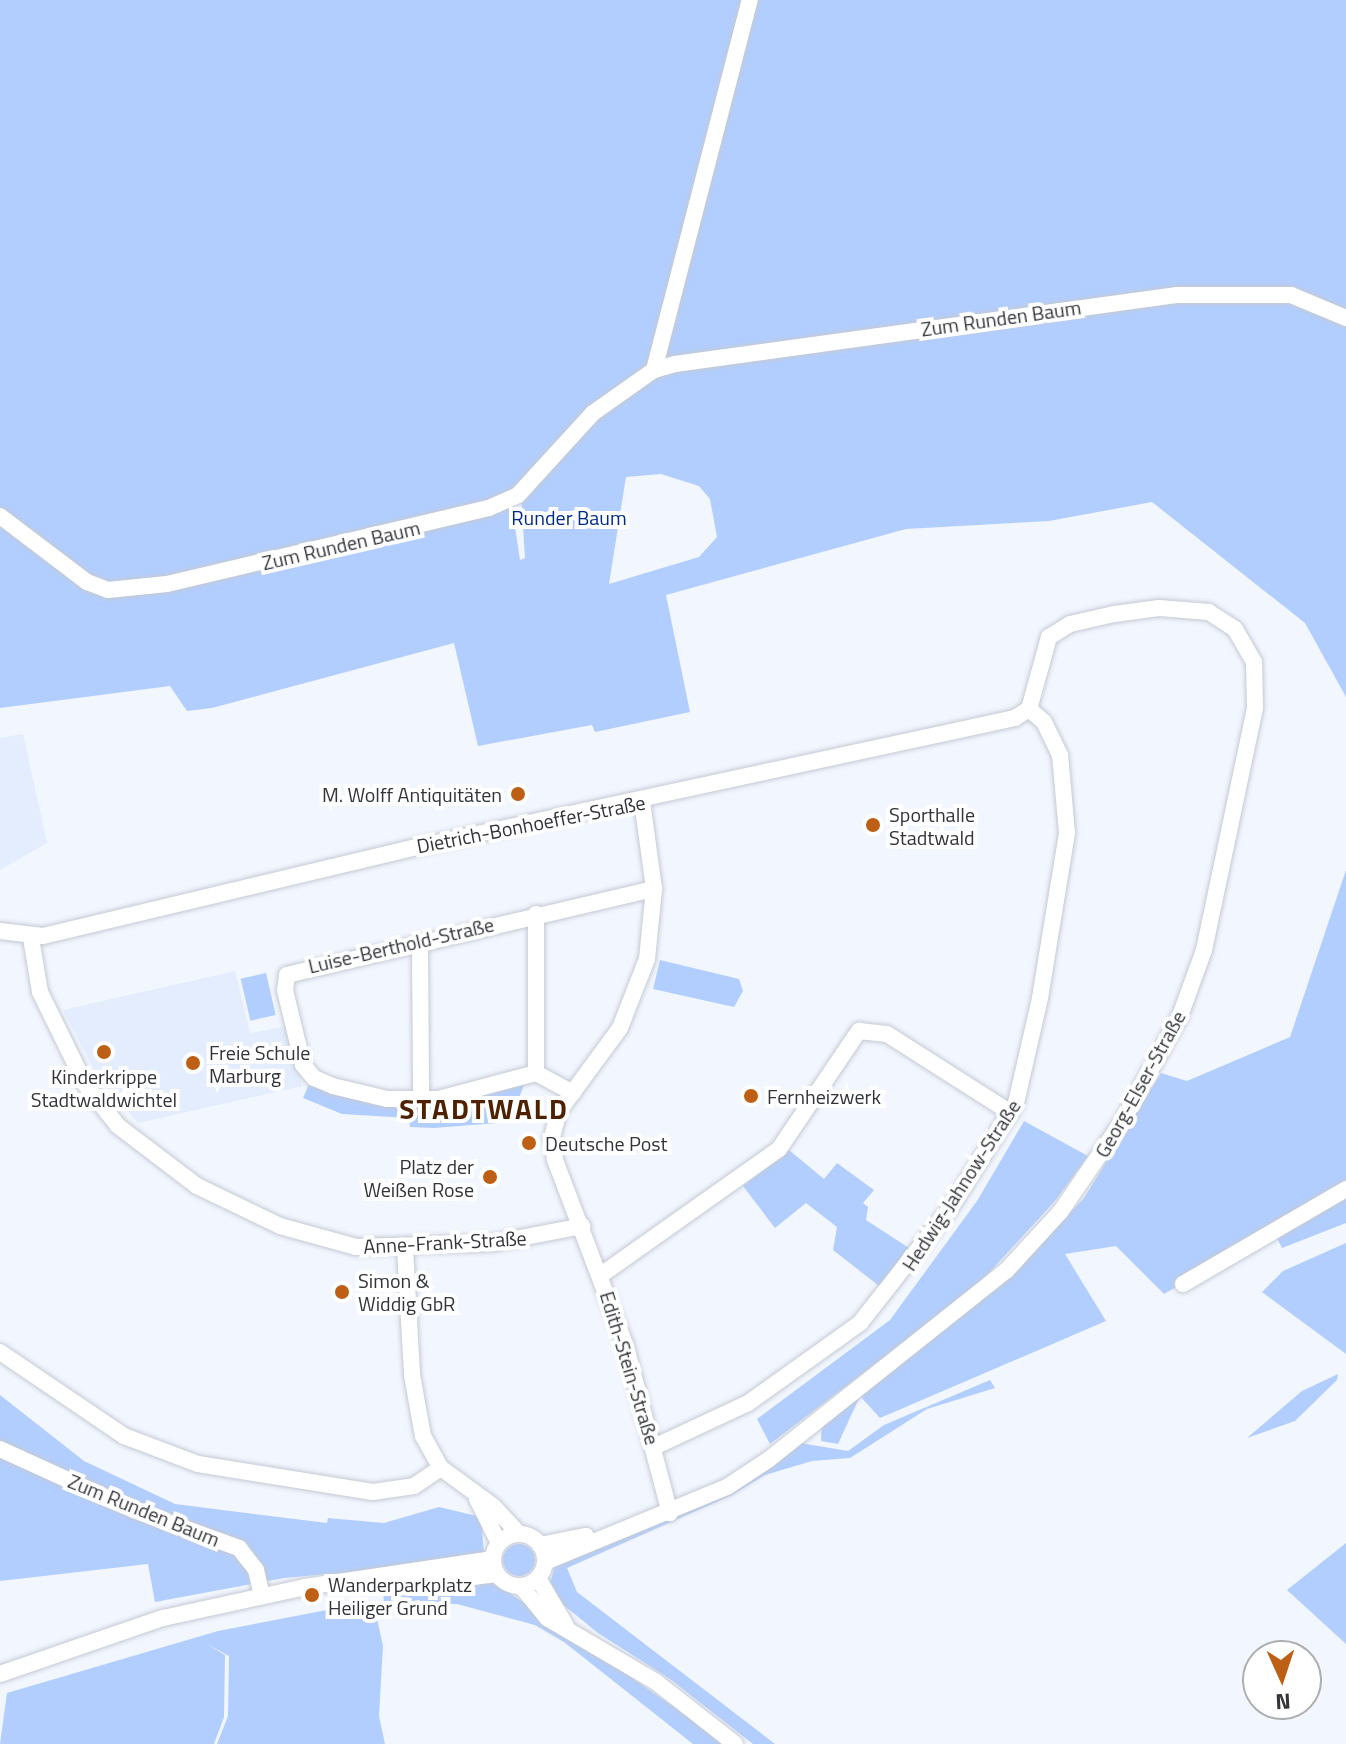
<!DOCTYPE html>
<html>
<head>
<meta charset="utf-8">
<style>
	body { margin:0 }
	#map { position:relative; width:1346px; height:1744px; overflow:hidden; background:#f2f6fe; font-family:"Titillium Web",sans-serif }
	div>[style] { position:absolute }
	.built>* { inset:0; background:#e4edfd }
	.green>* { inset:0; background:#b2ceff; transform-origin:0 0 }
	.round { border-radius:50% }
	.roads { filter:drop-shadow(0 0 2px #c4cad3) drop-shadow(0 0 2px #c4cad3) }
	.minor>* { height:16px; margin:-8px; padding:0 8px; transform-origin:8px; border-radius:8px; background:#fff }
	.minor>.ring { margin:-8px; padding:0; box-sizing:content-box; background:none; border:16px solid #fff; border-radius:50% }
	.dots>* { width:22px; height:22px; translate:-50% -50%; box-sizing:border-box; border:4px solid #fff; border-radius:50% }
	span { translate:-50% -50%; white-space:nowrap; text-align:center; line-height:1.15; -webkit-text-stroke:8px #fff; paint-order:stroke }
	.street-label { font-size:20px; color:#323438 }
	.park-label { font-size:20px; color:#002d83 }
	.poi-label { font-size:20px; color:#323438 }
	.right { translate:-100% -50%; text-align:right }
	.left { translate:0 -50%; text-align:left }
	.district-label { font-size:28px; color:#4e2100; font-weight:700; letter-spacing:2px }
	.north { position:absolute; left:1242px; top:1640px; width:80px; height:80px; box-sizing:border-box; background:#fff; border:2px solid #adaeaf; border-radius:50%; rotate:177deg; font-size:22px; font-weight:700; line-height:32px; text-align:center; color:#323438 }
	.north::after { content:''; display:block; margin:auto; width:28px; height:36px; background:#bd5f15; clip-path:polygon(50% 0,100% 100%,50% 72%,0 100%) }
</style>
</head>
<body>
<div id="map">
	<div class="built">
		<div style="clip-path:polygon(23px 734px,47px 843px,0 870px,0 738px)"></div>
		<div style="clip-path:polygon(235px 971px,250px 1033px,289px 1026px,302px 1086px,138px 1123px,99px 1079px,63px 1010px)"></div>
	</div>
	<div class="green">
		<div style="clip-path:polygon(evenodd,0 0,1346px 0,1346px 697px,1305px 623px,1152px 502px,1049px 521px,906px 529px,666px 595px,690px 712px,595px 732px,592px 725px,478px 746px,454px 643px,212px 708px,187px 711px,170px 686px,0 708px,0 0,661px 474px,699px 486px,710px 499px,717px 537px,699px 557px,609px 584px,626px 477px,661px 474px,0 0,516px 492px,521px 496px,525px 558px,520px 560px,512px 508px,516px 492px)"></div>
		<div style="clip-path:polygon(1346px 870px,1346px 1223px,1282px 1248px,1274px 1232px,1164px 1294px,1116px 1246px,1065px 1254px,1106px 1321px,880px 1418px,860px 1396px,838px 1444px,821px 1441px,822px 1419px,1013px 1272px,1084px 1198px,1161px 1073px,1187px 1081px,1290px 1037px)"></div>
		<div style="clip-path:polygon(660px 960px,739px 979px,743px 991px,734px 1007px,653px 989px)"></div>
		<div style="left:266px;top:973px;width:43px;height:26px;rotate:77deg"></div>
		<div style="clip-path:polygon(310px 1082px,367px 1100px,525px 1082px,510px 1122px,434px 1128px,410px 1127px,409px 1118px,342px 1114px,303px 1098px)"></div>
		<div style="clip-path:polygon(1024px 1121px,1088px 1156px,1055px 1201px,975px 1288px,770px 1444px,757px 1419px,890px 1320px,977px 1201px)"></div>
		<div style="clip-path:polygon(789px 1150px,824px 1179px,837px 1163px,874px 1190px,863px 1203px,868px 1207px,866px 1220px,909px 1248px,883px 1289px,833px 1250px,837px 1227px,806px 1203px,775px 1228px,743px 1186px)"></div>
		<div style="clip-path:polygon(1346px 1243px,1346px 1354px,1262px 1292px,1283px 1271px)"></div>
		<div style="clip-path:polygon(1338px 1374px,1337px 1380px,1295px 1421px,1247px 1438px,1302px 1391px)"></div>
		<div style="clip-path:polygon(990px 1380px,995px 1388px,927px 1409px,850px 1458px,812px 1461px,765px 1475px,732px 1495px,567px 1568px,577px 1592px,775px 1744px,753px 1744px,670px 1679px,598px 1633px,561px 1603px,550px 1583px,555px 1566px,670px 1519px,800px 1443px,848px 1451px,884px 1425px)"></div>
		<div style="clip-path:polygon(0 1395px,84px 1461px,175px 1504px,327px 1523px,328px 1518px,384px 1523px,439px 1507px,481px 1517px,484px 1555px,475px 1561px,284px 1578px,155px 1602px,148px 1564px,0 1581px)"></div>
		<div style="clip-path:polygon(1346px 1543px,1346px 1644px,1287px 1590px)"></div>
		<div class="round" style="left:503px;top:1544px;width:32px;height:32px"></div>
		<div style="clip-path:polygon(382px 1582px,494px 1582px,727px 1744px,693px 1744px,564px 1642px,535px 1625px,457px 1604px,384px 1602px)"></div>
		<div style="clip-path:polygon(327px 1610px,376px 1614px,383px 1646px,379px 1716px,385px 1744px,217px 1744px,228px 1716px,229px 1656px,205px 1643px,225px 1655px,224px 1717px,214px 1744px,0 1744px,7px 1693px,218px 1631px)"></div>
	</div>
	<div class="roads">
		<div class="minor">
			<div style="left:654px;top:370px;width:382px;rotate:-75.5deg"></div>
			<div style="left:0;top:516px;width:109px;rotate:37.2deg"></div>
			<div style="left:87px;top:582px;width:22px;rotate:21deg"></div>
			<div style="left:108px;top:590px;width:59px;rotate:-5.8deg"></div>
			<div style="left:167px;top:584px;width:331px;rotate:-13.3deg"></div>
			<div style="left:489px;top:508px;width:32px;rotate:-24deg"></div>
			<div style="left:518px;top:495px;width:111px;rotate:-47.6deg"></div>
			<div style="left:593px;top:413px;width:75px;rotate:-35.2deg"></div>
			<div style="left:654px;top:370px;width:22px;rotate:-16deg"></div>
			<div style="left:675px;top:364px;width:507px;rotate:-7.83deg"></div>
			<div style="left:1177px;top:295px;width:114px"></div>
			<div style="left:1291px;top:295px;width:60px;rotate:22.7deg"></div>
			<div style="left:642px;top:801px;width:89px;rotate:82.2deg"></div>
			<div style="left:654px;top:889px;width:70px;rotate:95.7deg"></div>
			<div style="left:647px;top:959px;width:74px;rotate:111.4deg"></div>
			<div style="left:620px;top:1028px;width:103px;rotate:126.3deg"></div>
			<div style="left:559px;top:1111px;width:28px;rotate:105deg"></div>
			<div style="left:552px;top:1138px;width:22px;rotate:82deg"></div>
			<div style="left:555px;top:1160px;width:200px;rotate:69.2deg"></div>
			<div style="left:626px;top:1347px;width:172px;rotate:75.2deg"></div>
			<div style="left:536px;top:914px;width:159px;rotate:90deg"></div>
			<div style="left:0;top:931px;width:43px;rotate:6.6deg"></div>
			<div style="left:43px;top:936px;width:390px;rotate:-13.4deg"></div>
			<div style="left:422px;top:846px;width:607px;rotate:-12.18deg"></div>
			<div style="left:1015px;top:718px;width:17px;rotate:-33deg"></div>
			<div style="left:31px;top:938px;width:55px;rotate:80.5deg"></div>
			<div style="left:40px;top:992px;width:102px;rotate:63.9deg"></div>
			<div style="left:85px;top:1084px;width:53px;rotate:51.8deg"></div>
			<div style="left:118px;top:1126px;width:99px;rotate:37.2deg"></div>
			<div style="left:197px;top:1186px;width:92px;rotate:25.7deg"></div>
			<div style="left:280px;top:1226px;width:79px;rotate:15.4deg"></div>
			<div style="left:356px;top:1247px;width:138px;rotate:-1.7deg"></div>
			<div style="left:494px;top:1243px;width:90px;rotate:-10.9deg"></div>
			<div style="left:420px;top:942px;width:158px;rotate:89.6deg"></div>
			<div style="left:573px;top:1093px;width:42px;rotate:-151.6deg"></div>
			<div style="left:536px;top:1073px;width:101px;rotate:165.1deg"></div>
			<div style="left:438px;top:1099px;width:51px;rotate:180deg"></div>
			<div style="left:387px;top:1099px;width:56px;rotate:-166.5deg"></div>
			<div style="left:333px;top:1086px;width:21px;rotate:-157deg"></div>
			<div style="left:314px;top:1078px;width:17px;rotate:-130deg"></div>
			<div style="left:303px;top:1065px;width:77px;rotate:-103.5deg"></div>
			<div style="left:285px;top:990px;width:15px;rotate:-82deg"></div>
			<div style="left:287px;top:975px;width:377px;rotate:-13.2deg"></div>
			<div style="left:405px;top:1248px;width:127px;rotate:86.8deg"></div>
			<div style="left:412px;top:1375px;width:62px;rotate:79.8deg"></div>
			<div style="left:423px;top:1436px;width:37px;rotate:61deg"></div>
			<div style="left:441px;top:1468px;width:64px;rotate:36.2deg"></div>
			<div style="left:493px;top:1506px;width:38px;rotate:47deg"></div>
			<div style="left:601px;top:1275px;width:218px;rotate:-35.3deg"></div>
			<div style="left:779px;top:1149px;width:143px;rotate:-55.9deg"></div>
			<div style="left:859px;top:1031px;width:28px;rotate:6deg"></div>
			<div style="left:887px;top:1034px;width:147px;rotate:32.5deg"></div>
			<div style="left:1183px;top:1284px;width:189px;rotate:-30.2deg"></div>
			<div style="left:0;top:1352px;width:150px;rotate:34.1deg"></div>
			<div style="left:124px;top:1436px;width:79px;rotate:20.7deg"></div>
			<div style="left:198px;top:1464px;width:177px;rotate:9.1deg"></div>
			<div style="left:373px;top:1492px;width:41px;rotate:-8.3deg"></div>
			<div style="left:414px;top:1486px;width:32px;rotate:-34deg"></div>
			<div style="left:654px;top:1447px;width:104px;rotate:-25.1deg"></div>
			<div style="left:748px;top:1403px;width:138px;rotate:-35.5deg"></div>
			<div style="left:860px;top:1323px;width:144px;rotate:-51.8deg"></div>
			<div style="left:949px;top:1210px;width:126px;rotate:-57.9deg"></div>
			<div style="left:1016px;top:1103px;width:108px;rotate:-77.1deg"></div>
			<div style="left:1040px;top:998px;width:167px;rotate:-80.7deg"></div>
			<div style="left:1067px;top:833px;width:78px;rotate:-95.1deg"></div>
			<div style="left:1060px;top:755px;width:37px;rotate:-116deg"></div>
			<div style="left:1044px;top:722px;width:20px;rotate:-139deg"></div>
			<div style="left:0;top:1449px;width:147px;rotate:24.5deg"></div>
			<div style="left:134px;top:1510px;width:112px;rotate:19.9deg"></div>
			<div style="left:239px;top:1548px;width:28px;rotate:52deg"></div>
			<div style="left:256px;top:1570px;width:27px;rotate:77deg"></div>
			<div style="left:477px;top:1499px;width:49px;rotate:63.4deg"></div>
			<div class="ring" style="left:493px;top:1534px;width:36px;height:36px"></div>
			<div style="left:540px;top:1545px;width:47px;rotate:-11.1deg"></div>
			<div style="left:545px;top:1562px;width:197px;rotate:-22.4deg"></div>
			<div style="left:727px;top:1487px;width:49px;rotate:-33.4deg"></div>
			<div style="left:768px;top:1460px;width:304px;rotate:-38.5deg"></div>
			<div style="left:1006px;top:1271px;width:81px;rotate:-47.5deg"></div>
			<div style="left:1061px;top:1211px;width:108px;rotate:-55.6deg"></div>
			<div style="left:1122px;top:1122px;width:121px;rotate:-61.3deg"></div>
			<div style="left:1180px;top:1016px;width:70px;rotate:-70deg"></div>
			<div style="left:1204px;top:950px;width:247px;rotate:-78.1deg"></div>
			<div style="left:1255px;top:708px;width:46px;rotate:-91.2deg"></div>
			<div style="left:1254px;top:662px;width:38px;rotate:-120deg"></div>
			<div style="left:1235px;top:629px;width:31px;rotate:-147deg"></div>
			<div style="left:1209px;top:612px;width:50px;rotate:-175.4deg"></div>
			<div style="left:1159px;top:608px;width:45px;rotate:172.4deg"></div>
			<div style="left:1114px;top:614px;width:45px;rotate:167.2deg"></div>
			<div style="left:1070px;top:624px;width:25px;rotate:148deg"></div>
			<div style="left:1049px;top:637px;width:75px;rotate:105.5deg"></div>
			<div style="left:418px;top:1574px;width:24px;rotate:17deg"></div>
			<div style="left:441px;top:1581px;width:56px;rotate:-7.1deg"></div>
			<div style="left:538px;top:1578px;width:56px;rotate:59.7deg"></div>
			<div style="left:521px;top:1586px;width:41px;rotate:50.9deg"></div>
			<div style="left:547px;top:1618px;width:126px;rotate:30.4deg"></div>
			<div style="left:656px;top:1682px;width:100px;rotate:38.1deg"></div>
			<div style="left:0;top:1674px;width:172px;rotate:-19deg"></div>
			<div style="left:163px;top:1618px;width:145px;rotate:-12.3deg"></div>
			<div style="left:305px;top:1587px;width:190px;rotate:-8.5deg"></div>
		</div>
	</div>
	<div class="dots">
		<div style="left:518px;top:794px;background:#bd5f15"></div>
		<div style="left:873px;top:825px;background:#bd5f15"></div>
		<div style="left:104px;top:1052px;background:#bd5f15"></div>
		<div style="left:193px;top:1063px;background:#bd5f15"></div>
		<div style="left:751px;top:1096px;background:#bd5f15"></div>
		<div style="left:529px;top:1143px;background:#bd5f15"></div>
		<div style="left:490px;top:1177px;background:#bd5f15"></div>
		<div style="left:342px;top:1292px;background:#bd5f15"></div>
		<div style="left:312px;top:1595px;background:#bd5f15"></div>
	</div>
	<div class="street-label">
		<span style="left:1001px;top:318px;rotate:-8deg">Zum Runden Baum</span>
		<span style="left:341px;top:545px;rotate:-13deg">Zum Runden Baum</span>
		<span style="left:531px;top:824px;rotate:-11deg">Dietrich-Bonhoeffer-Straße</span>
		<span style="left:401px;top:945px;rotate:-13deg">Luise-Berthold-Straße</span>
		<span style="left:1140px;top:1084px;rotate:-61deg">Georg-Elser-Straße</span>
		<span style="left:961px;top:1185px;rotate:-57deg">Hedwig-Jahnow-Straße</span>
		<span style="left:445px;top:1242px;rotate:-3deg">Anne-Frank-Straße</span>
		<span style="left:630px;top:1368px;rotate:73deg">Edith-Stein-Straße</span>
		<span style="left:144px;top:1510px;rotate:22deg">Zum Runden Baum</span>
	</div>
	<div class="park-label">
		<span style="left:569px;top:517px">Runder Baum</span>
	</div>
	<div class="poi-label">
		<span class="right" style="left:502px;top:794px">M. Wolff Antiquitäten</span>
		<span class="left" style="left:889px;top:826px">Sporthalle<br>Stadtwald</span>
		<span class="left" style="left:209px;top:1064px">Freie Schule<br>Marburg</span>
		<span style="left:104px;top:1088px">Kinderkrippe<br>Stadtwaldwichtel</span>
		<span class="left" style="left:767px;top:1096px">Fernheizwerk</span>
		<span class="left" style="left:545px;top:1143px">Deutsche Post</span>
		<span class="right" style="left:474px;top:1178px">Platz der<br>Weißen Rose</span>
		<span class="left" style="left:358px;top:1292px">Simon &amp;<br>Widdig GbR</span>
		<span class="left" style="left:328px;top:1596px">Wanderparkplatz<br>Heiliger Grund</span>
	</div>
	<div class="district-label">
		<span style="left:484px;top:1109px">STADTWALD</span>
	</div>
	<div class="north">N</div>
</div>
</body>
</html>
